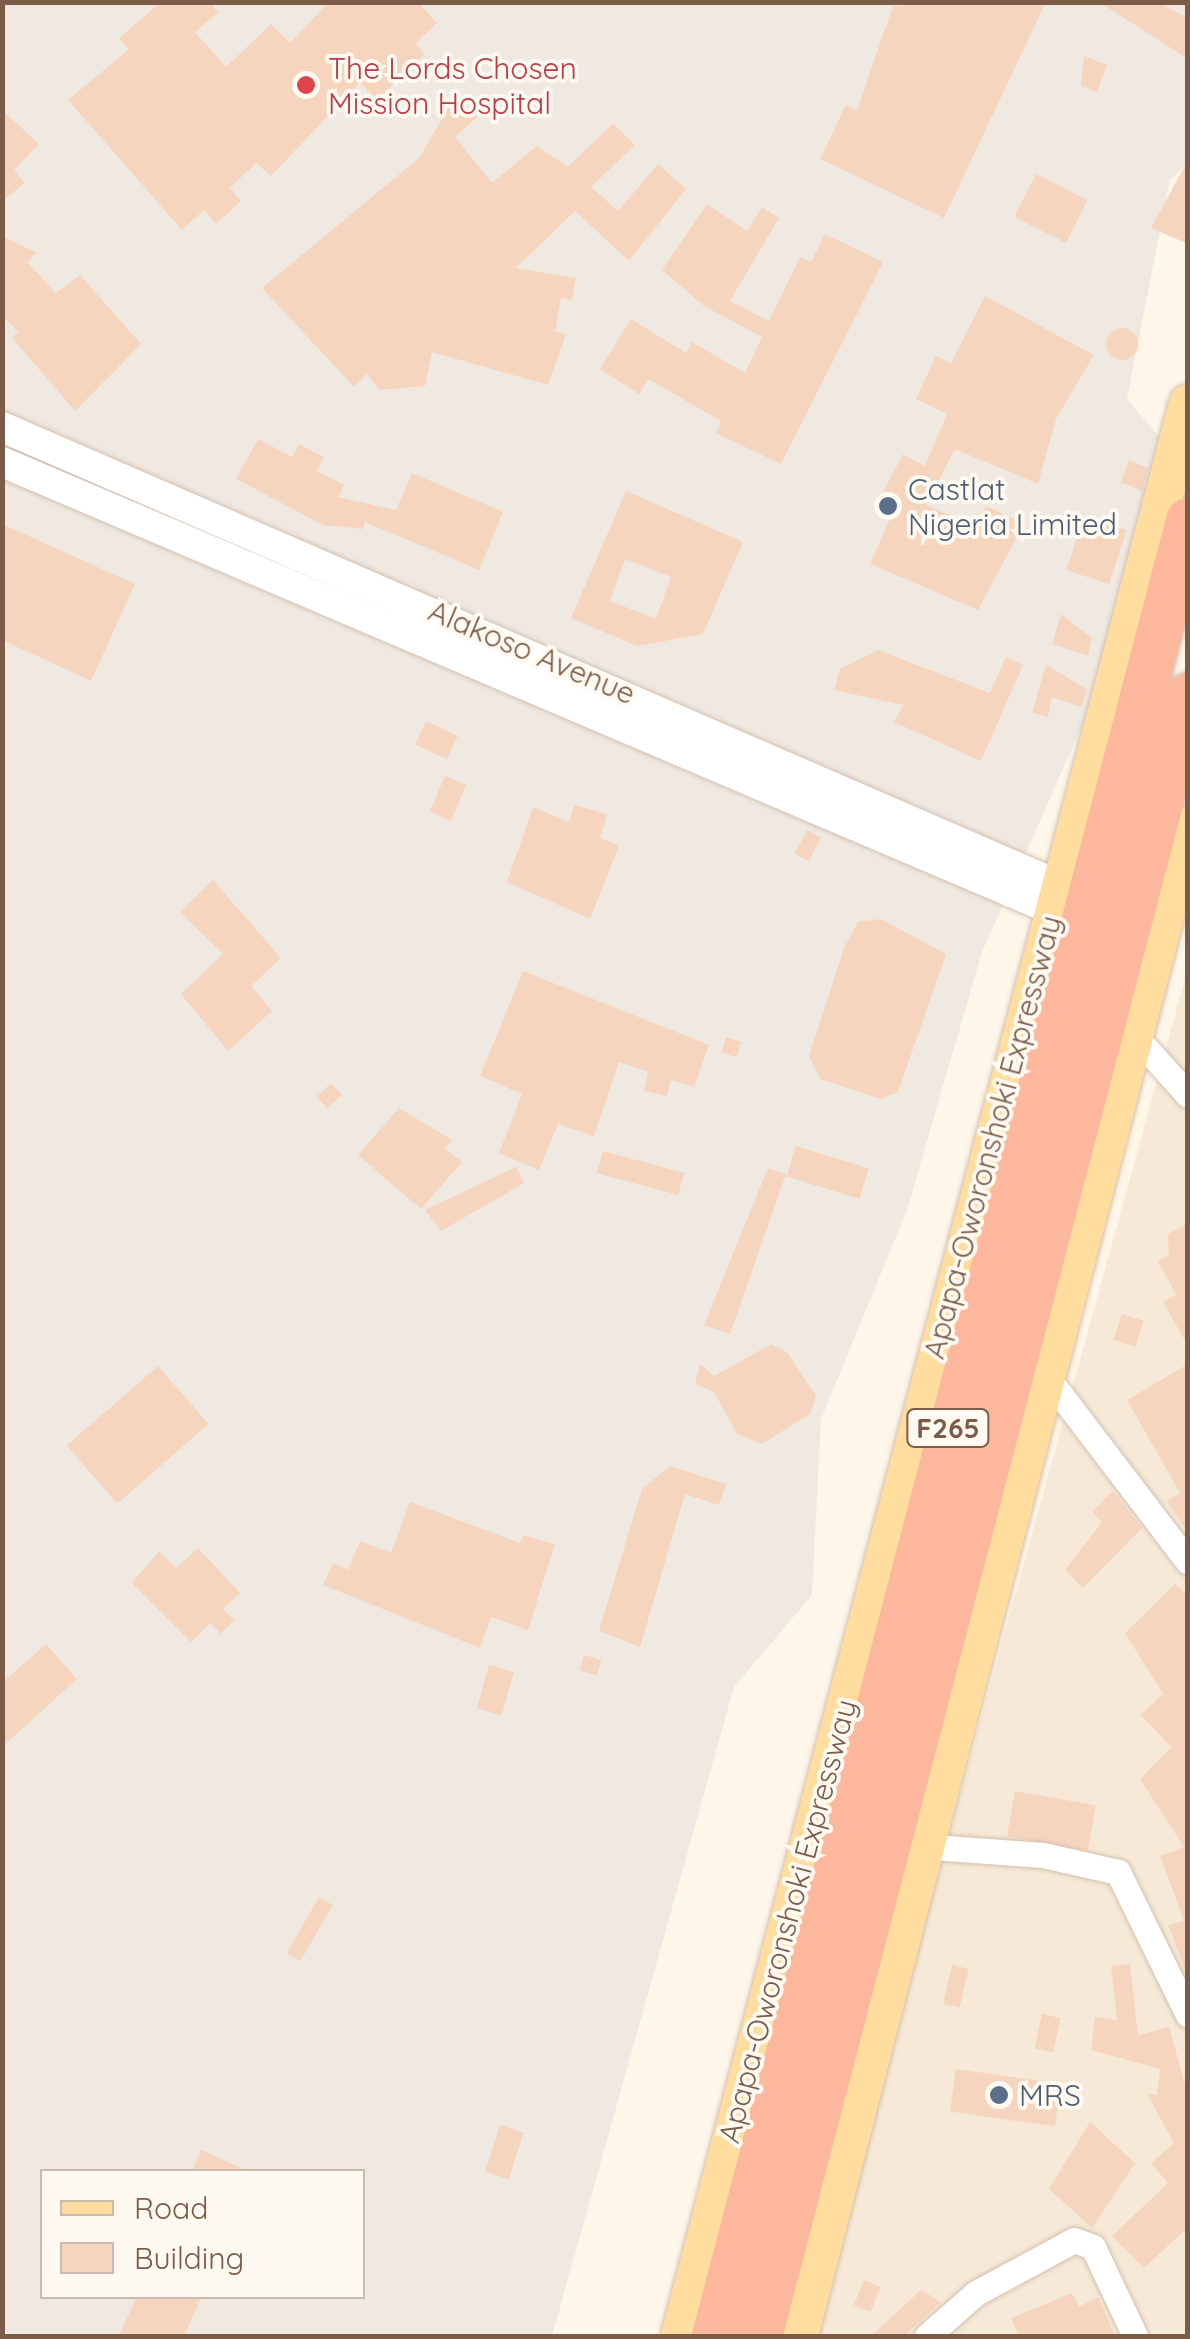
<!DOCTYPE html>
<html>
<head>
<meta charset="utf-8">
<style>
	body { margin:0 }
	#map { position:relative; width:1190px; height:2339px; overflow:hidden; background:#fef6e9; font-family:Quicksand,sans-serif }
	div>[style] { position:absolute }
	.residential>* { inset:0; background:#f7e9d7 }
	.industrial>* { inset:0; background:#efe9e2 }
	.building>* { inset:0; background:#f6d5be; transform-origin:0 0 }
	.round { border-radius:50% }
	.roads { filter:drop-shadow(0 0 2px #d4c0b0) drop-shadow(0 0 2px #d4c0b0) }
	.minor>* { height:25px; margin:-12.5px; padding:0 12.5px; transform-origin:12.5px; border-radius:12.5px; background:#fff }
	.tertiary>* { height:30px; margin:-15px; padding:0 15px; transform-origin:15px; border-radius:15px; background:#fff }
	.primary>* { height:38px; margin:-19px; padding:0 19px; transform-origin:19px; border-radius:19px; background:#ffdd9f }
	.motorway>* { height:45px; margin:-22.5px; padding:0 22.5px; transform-origin:22.5px; border-radius:22.5px; background:#fcb79c }
	.dots>* { width:28px; height:28px; translate:-50% -50%; box-sizing:border-box; border:5px solid #fffaf1; border-radius:50% }
	span { translate:-50% -50%; white-space:nowrap; text-align:center; line-height:1.15; -webkit-text-stroke:8px #fffaf1; paint-order:stroke }
	.shield-label span { padding:2px 8px; background:#fffaf1; border:2px solid; border-radius:8px; -webkit-text-stroke-width:0 }
	.shield-label { font-size:28px; color:#7c5c49; font-weight:700 }
	.health-label { font-size:30px; color:#be3a42 }
	.left { translate:0 -50%; text-align:left }
	.service-label { font-size:30px; color:#4e5e75 }
	.street-label { font-size:30px; color:#7c5c49 }
	.frame { position:absolute; inset:0; border:5px solid #7c5c49; pointer-events:none }
	.legend { position:absolute; left:40px; top:2169px; width:325px; height:130px; box-sizing:border-box; background:#fffaf1; border:2px solid #cbbbae; margin:0; padding:12px 18px; list-style:none; font-size:30px; color:#7c5c49 }
	.legend li { display:flex; align-items:center; gap:20px; height:50px }
	.legend b { width:50px; border:2px solid #cbbbae }
</style>
</head>
<body>
<div id="map">
	<div class="residential">
		<div style="clip-path:polygon(1187px 972px,1187px 2336px,819px 2336px,930px 1904px)"></div>
	</div>
	<div class="industrial">
		<div style="clip-path:polygon(evenodd,3px 3px,1187px 3px,1187px 164px,1170px 180px,1127px 399px,1174px 454px,1090px 708px,982px 952px,907px 1210px,821px 1419px,812px 1595px,734px 1687px,552px 2336px,3px 2336px,3px 3px,42px 2172px,362px 2172px,362px 2296px,42px 2296px,42px 2172px)"></div>
	</div>
	<div class="building">
		<div style="clip-path:polygon(161px 2px,210px 2px,218px 12px,195px 32px,226px 67px,271px 24px,290px 43px,329px 2px,418px 2px,437px 23px,416px 43px,424px 55px,377px 100px,360px 82px,271px 176px,256px 163px,230px 188px,241px 201px,216px 224px,204px 210px,182px 230px,68px 100px,129px 49px,119px 38px)"></div>
		<div style="clip-path:polygon(1046px 2px,944px 218px,820px 159px,846px 105px,857px 110px,893px 6px)"></div>
		<div style="clip-path:polygon(1099px 2px,1158px 2px,1188px 18px,1188px 59px)"></div>
		<div style="clip-path:polygon(1084px 56px,1107px 65px,1097px 92px,1081px 86px)"></div>
		<div style="clip-path:polygon(455px 97px,479px 115px,455px 137px,492px 183px,537px 146px,568px 167px,613px 123px,635px 145px,591px 187px,618px 211px,658px 164px,686px 189px,629px 261px,575px 211px,516px 268px,576px 278px,572px 300px,561px 298px,555px 332px,566px 334px,548px 385px,432px 352px,425px 386px,379px 390px,367px 374px,354px 387px,262px 288px,419px 158px)"></div>
		<div style="clip-path:polygon(2px 110px,39px 144px,14px 170px,25px 183px,2px 201px)"></div>
		<div style="clip-path:polygon(1187px 162px,1188px 162px,1188px 244px,1151px 228px)"></div>
		<div style="left:1036px;top:174px;width:58px;height:48px;rotate:27deg"></div>
		<div style="clip-path:polygon(707px 204px,747px 231px,762px 207px,779px 218px,730px 301px,769px 321px,800px 257px,811px 262px,825px 234px,883px 262px,781px 464px,716px 433px,721px 421px,648px 379px,639px 394px,600px 369px,631px 319px,686px 353px,692px 342px,745px 373px,762px 337px,704px 306px,662px 270px)"></div>
		<div style="clip-path:polygon(2px 236px,37px 253px,27px 262px,56px 293px,80px 275px,141px 344px,75px 411px,12px 338px,18px 332px,2px 315px)"></div>
		<div style="clip-path:polygon(985px 296px,1094px 355px,1056px 419px,1038px 484px,955px 449px,926px 505px,976px 526px,986px 506px,1024px 524px,978px 610px,870px 564px,897px 503px,882px 494px,903px 454px,925px 466px,947px 414px,916px 399px,936px 356px,951px 363px)"></div>
		<div class="round" style="left:1106px;top:328px;width:32px;height:32px"></div>
		<div style="clip-path:polygon(258px 439px,292px 457px,299px 444px,324px 457px,317px 471px,344px 485px,338px 497px,396px 510px,412px 473px,503px 512px,479px 570px,365px 522px,363px 529px,323px 525px,236px 479px)"></div>
		<div style="clip-path:polygon(1129px 460px,1148px 468px,1142px 491px,1121px 482px)"></div>
		<div style="clip-path:polygon(evenodd,626px 491px,743px 542px,703px 634px,637px 646px,571px 618px,626px 491px,625px 559px,671px 577px,656px 619px,610px 601px,625px 559px)"></div>
		<div style="left:1084px;top:516px;width:45px;height:57px;rotate:18deg"></div>
		<div style="clip-path:polygon(2px 524px,135px 584px,91px 681px,2px 640px)"></div>
		<div style="clip-path:polygon(1061px 614px,1092px 638px,1088px 656px,1052px 644px)"></div>
		<div style="clip-path:polygon(878px 650px,990px 693px,1006px 657px,1023px 665px,981px 761px,894px 722px,903px 705px,834px 690px,840px 669px)"></div>
		<div style="clip-path:polygon(1046px 664px,1087px 690px,1081px 707px,1052px 697px,1048px 717px,1032px 713px)"></div>
		<div style="left:426px;top:721px;width:35px;height:26px;rotate:25deg"></div>
		<div style="left:445px;top:776px;width:23px;height:39px;rotate:23deg"></div>
		<div style="clip-path:polygon(574px 805px,607px 814px,600px 838px,619px 846px,590px 919px,507px 882px,533px 807px,569px 822px)"></div>
		<div style="left:807px;top:830px;width:16px;height:27px;rotate:27deg"></div>
		<div style="clip-path:polygon(213px 880px,281px 958px,251px 986px,272px 1011px,228px 1051px,181px 994px,223px 954px,180px 912px)"></div>
		<div style="clip-path:polygon(881px 919px,946px 954px,898px 1092px,880px 1099px,820px 1079px,809px 1056px,844px 948px,858px 922px)"></div>
		<div style="clip-path:polygon(523px 971px,709px 1045px,694px 1087px,671px 1080px,667px 1096px,644px 1091px,648px 1072px,619px 1062px,594px 1136px,558px 1124px,539px 1170px,499px 1153px,522px 1094px,480px 1076px)"></div>
		<div style="left:726px;top:1037px;width:16px;height:16px;rotate:18deg"></div>
		<div style="left:331px;top:1083px;width:16px;height:20px;rotate:47deg"></div>
		<div style="clip-path:polygon(399px 1108px,452px 1140px,445px 1148px,462px 1162px,421px 1209px,358px 1155px)"></div>
		<div style="left:796px;top:1146px;width:76px;height:32px;rotate:17deg"></div>
		<div style="left:603px;top:1151px;width:84px;height:23px;rotate:15deg"></div>
		<div style="clip-path:polygon(516px 1167px,524px 1183px,441px 1231px,425px 1210px)"></div>
		<div style="clip-path:polygon(768px 1168px,786px 1174px,730px 1334px,704px 1325px)"></div>
		<div style="clip-path:polygon(1188px 1223px,1188px 1346px,1163px 1302px,1176px 1295px,1158px 1261px,1169px 1255px,1168px 1234px)"></div>
		<div style="left:1122px;top:1314px;width:23px;height:27px;rotate:18deg"></div>
		<div style="clip-path:polygon(771px 1344px,787px 1352px,816px 1396px,811px 1413px,762px 1444px,737px 1434px,714px 1392px,695px 1384px,700px 1364px,714px 1376px)"></div>
		<div style="clip-path:polygon(1188px 1364px,1188px 1533px,1167px 1501px,1180px 1493px,1127px 1400px)"></div>
		<div style="left:158px;top:1366px;width:77px;height:121px;rotate:49deg"></div>
		<div style="clip-path:polygon(670px 1466px,726px 1484px,719px 1505px,685px 1494px,640px 1647px,599px 1631px,642px 1489px)"></div>
		<div style="clip-path:polygon(1113px 1491px,1142px 1528px,1083px 1588px,1065px 1570px,1102px 1522px,1092px 1512px)"></div>
		<div style="clip-path:polygon(410px 1502px,520px 1543px,523px 1535px,555px 1544px,528px 1630px,491px 1617px,480px 1648px,323px 1585px,333px 1563px,348px 1570px,360px 1541px,391px 1553px)"></div>
		<div style="clip-path:polygon(198px 1548px,240px 1593px,223px 1609px,234px 1620px,221px 1634px,210px 1623px,191px 1642px,132px 1583px,159px 1551px,176px 1568px)"></div>
		<div style="clip-path:polygon(1175px 1584px,1188px 1596px,1188px 1977px,1168px 1925px,1184px 1921px,1160px 1856px,1184px 1847px,1140px 1779px,1171px 1747px,1141px 1715px,1163px 1694px,1125px 1633px)"></div>
		<div style="clip-path:polygon(46px 1644px,77px 1679px,2px 1747px,2px 1683px)"></div>
		<div style="left:584px;top:1655px;width:18px;height:16px;rotate:16deg"></div>
		<div style="left:489px;top:1665px;width:26px;height:45px;rotate:16deg"></div>
		<div style="left:1015px;top:1791px;width:82px;height:46px;rotate:10deg"></div>
		<div style="left:319px;top:1897px;width:16px;height:65px;rotate:30deg"></div>
		<div style="clip-path:polygon(1130px 1964px,1138px 2035px,1169px 2027px,1188px 2095px,1188px 2227px,1144px 2268px,1112px 2236px,1168px 2183px,1151px 2163px,1174px 2143px,1147px 2094px,1157px 2095px,1160px 2069px,1091px 2050px,1095px 2017px,1117px 2020px,1111px 1966px)"></div>
		<div style="left:952px;top:1965px;width:17px;height:40px;rotate:13deg"></div>
		<div style="left:1042px;top:2014px;width:19px;height:35px;rotate:12deg"></div>
		<div style="left:956px;top:2069px;width:106px;height:43px;rotate:8deg"></div>
		<div style="clip-path:polygon(1090px 2122px,1135px 2163px,1092px 2228px,1049px 2189px)"></div>
		<div style="left:500px;top:2125px;width:25px;height:49px;rotate:18deg"></div>
		<div style="clip-path:polygon(201px 2150px,250px 2172px,192px 2172px)"></div>
		<div style="left:864px;top:2280px;width:18px;height:27px;rotate:22deg"></div>
		<div style="clip-path:polygon(921px 2290px,941px 2302px,904px 2336px,871px 2336px)"></div>
		<div style="clip-path:polygon(1072px 2293px,1079px 2307px,1098px 2297px,1115px 2336px,1019px 2336px,1011px 2318px)"></div>
		<div style="clip-path:polygon(137px 2296px,202px 2296px,184px 2336px,119px 2336px)"></div>
	</div>
	<div class="roads">
		<div class="minor">
			<div style="left:1133px;top:1034px;width:82px;rotate:48deg"></div>
			<div style="left:1048px;top:1378px;width:231px;rotate:52.7deg"></div>
			<div style="left:919px;top:1846px;width:124px;rotate:4.2deg"></div>
			<div style="left:1043px;top:1855px;width:77px;rotate:12.8deg"></div>
			<div style="left:1118px;top:1872px;width:159px;rotate:63.9deg"></div>
			<div style="left:927px;top:2336px;width:65px;rotate:-41.3deg"></div>
			<div style="left:976px;top:2293px;width:111px;rotate:-28.4deg"></div>
			<div style="left:1074px;top:2240px;width:20px;rotate:20deg"></div>
			<div style="left:1093px;top:2247px;width:98px;rotate:64.7deg"></div>
		</div>
		<div class="tertiary">
			<div style="left:2px;top:427px;width:1151px;rotate:23.45deg"></div>
			<div style="left:2px;top:462px;width:1140px;rotate:23.08deg"></div>
		</div>
		<div class="primary">
			<div style="left:680px;top:2336px;width:1998px;rotate:-75.27deg"></div>
			<div style="left:799px;top:2336px;width:1559px;rotate:-75.55deg"></div>
		</div>
		<div class="motorway">
			<div style="left:714px;top:2336px;width:1877px;rotate:-75.37deg"></div>
			<div style="left:759px;top:2336px;width:1696px;rotate:-75.35deg"></div>
		</div>
	</div>
	<div class="dots">
		<div style="left:306px;top:85px;background:#e0444e"></div>
		<div style="left:888px;top:506px;background:#5c6f8a"></div>
		<div style="left:999px;top:2095px;background:#5c6f8a"></div>
	</div>
	<div class="shield-label">
		<span style="left:948px;top:1428px">F265</span>
	</div>
	<div class="health-label">
		<span class="left" style="left:328px;top:85px">The Lords Chosen<br>Mission Hospital</span>
	</div>
	<div class="service-label">
		<span class="left" style="left:908px;top:506px">Castlat<br>Nigeria Limited</span>
		<span class="left" style="left:1019px;top:2095px">MRS</span>
	</div>
	<div class="street-label">
		<span style="left:532px;top:652px;rotate:23deg">Alakoso Avenue</span>
		<span style="left:992px;top:1137px;rotate:-75deg">Apapa-Oworonshoki Expressway</span>
		<span style="left:787px;top:1921px;rotate:-75deg">Apapa-Oworonshoki Expressway</span>
	</div>
	<div class="frame"></div>
	<ul class="legend">
	<li><b style="height:12px;background:#ffdd9f"></b>Road</li>
	<li><b style="height:28px;background:#f6d5be"></b>Building</li>
	</ul>
</div>
</body>
</html>
